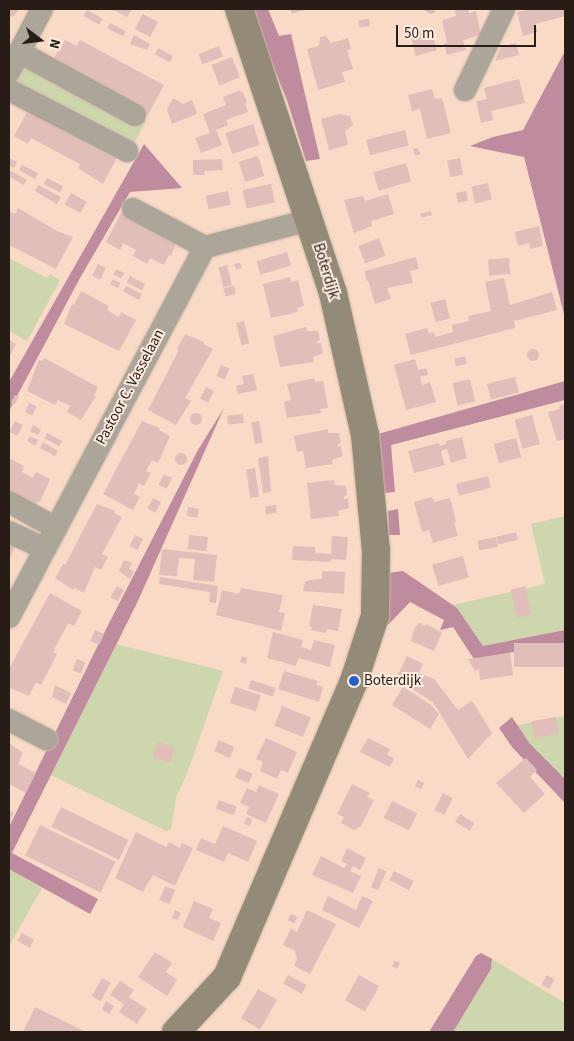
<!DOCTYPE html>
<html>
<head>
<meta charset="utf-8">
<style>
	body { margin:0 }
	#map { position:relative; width:574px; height:1041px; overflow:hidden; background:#f8dac7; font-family:"Source Sans 3",sans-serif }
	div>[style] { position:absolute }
	.green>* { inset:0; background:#ced6ad }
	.water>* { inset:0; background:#be8b9f }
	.building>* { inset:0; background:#e2bebb; transform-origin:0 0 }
	.round { border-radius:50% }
	.roads { filter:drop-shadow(0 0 1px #d3b8a7) drop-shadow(0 0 1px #d3b8a7) }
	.street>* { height:22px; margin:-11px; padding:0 11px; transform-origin:11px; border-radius:11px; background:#aca69a }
	.secondary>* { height:28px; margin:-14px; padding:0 14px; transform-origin:14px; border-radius:14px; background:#938a77 }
	.dots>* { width:14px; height:14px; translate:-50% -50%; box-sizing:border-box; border:2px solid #fceadf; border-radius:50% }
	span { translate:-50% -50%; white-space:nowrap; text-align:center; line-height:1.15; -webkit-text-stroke:4px #fceadf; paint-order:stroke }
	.street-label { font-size:15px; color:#281d16 }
	.poi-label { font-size:15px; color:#281d16 }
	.left { translate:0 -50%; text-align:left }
	.frame { position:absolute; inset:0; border:10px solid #281d16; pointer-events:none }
	.north { position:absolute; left:15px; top:15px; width:50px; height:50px; -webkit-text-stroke:4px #fceadf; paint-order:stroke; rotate:105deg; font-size:14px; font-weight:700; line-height:20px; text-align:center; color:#281d16 }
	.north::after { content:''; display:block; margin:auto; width:18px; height:22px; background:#281d16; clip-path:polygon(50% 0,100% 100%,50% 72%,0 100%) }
	.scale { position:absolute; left:396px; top:25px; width:140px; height:22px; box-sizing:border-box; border:2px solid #281d16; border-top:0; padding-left:6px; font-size:15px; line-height:18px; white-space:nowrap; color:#281d16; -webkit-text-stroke:4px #fceadf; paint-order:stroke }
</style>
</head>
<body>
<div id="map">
	<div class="green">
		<div style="clip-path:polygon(26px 62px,146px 121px,127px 156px,12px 87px)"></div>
		<div style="clip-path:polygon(9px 258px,47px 278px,50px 274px,60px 280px,27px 341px,9px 331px)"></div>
		<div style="clip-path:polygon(565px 516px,565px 630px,483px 646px,457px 608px,453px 605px,545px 584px,531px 524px)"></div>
		<div style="clip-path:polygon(116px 644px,223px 671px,187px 774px,176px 797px,171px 830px,166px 831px,51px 775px)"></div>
		<div style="clip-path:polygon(565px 716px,565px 779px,530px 744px,517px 725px)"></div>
		<div style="clip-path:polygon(9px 869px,42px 888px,9px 946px)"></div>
		<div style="clip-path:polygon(492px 959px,565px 1003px,565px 1032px,453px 1032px,491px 969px)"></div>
	</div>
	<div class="water">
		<div style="clip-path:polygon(249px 9px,268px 9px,279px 36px,291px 34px,320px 159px,306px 161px,287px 100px)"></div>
		<div style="clip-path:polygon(565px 51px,565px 318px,524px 157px,470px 146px,493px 137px,523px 130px)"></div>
		<div style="clip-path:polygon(144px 144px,182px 188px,130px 192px,80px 278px,9px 411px,9px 382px)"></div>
		<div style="clip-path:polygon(565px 381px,565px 400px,391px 445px,395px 492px,384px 493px,378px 434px)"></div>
		<div style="clip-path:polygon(224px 408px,137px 603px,12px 853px,98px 899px,90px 914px,9px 869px,9px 827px,102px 637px,198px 450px)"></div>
		<div style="clip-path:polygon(398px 509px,400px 535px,389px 535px,388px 511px)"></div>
		<div style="clip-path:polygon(403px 571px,457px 608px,483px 646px,565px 630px,565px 643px,474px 659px,453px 627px,440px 630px,444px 620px,410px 602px,384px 629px,387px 573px)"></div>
		<div style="clip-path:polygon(512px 717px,530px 744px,565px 779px,565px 803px,512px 747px,499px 728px)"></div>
		<div style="clip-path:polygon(481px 953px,492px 959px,491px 969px,453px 1032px,429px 1032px,476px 956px)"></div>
	</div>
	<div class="building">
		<div style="clip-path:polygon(9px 9px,20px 9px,13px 17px,9px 15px)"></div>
		<div style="clip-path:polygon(112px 9px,132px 9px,127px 17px)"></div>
		<div style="clip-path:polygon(290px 9px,306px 9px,292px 14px)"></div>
		<div style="clip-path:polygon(423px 9px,434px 9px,435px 13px,430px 14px)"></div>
		<div style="clip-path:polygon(468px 9px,469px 13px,476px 11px,481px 35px,463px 40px,466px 50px,447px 55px,444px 43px,447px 43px,442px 20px,456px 16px,455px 10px)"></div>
		<div style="clip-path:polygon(532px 9px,565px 9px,565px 16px,535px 24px,538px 32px,523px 36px,517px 12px)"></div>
		<div style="left:87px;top:10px;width:18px;height:7px;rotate:29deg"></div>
		<div style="left:143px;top:14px;width:17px;height:17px;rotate:28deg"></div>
		<div style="left:369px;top:19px;width:7px;height:11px;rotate:82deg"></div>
		<div style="left:110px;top:23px;width:18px;height:6px;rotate:27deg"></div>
		<div style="left:431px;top:28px;width:23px;height:22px;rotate:75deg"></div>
		<div style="clip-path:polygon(134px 35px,150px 44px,147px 50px,130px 44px)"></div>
		<div style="clip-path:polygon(326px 36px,331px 43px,348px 38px,351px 49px,347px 50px,353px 69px,342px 72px,345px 82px,318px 90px,307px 49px,319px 46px,320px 37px)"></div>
		<div style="clip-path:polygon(65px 40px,77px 46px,80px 40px,164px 85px,148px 115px,52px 64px,59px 47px,61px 48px)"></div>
		<div style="clip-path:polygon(516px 43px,519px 55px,495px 61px,501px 47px)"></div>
		<div style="left:219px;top:46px;width:11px;height:22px;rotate:68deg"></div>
		<div style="left:158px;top:48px;width:17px;height:7px;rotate:28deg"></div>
		<div style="left:232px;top:57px;width:22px;height:22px;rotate:69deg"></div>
		<div style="clip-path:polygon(519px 79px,525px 103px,491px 111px,493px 120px,481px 123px,476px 101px,487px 99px,484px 88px)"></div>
		<div style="clip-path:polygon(432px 89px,435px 99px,442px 98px,451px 133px,427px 139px,420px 109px,412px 111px,408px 95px)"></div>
		<div style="clip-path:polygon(240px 90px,241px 93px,243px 92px,247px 102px,245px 103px,248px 112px,226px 120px,228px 125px,216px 130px,222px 145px,201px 153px,195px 138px,210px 133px,203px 114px,226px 105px,223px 97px)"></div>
		<div style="clip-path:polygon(173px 98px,183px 104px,192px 100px,197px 114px,172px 124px,167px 110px)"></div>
		<div style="clip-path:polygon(30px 106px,119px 154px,103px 184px,78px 168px,80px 164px,31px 138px,28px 144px,14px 136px)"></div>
		<div style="clip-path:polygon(340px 114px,350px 116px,353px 125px,345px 131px,348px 145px,329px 150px,321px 119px)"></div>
		<div style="left:253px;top:124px;width:22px;height:29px;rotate:72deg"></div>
		<div style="left:405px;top:130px;width:16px;height:40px;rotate:76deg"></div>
		<div style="clip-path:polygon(417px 148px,421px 154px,415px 156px,413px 149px)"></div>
		<div style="left:258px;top:156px;width:21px;height:20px;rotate:73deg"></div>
		<div style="clip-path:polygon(9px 158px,17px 162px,14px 168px,9px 165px)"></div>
		<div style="left:460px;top:158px;width:17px;height:13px;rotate:80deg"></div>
		<div style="clip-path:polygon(222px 159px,223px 170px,204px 171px,205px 175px,193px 175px,193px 160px)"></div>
		<div style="left:406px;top:163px;width:19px;height:34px;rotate:74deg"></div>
		<div style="clip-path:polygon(22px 165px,38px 173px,35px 179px,19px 170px)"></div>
		<div style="left:11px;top:171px;width:18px;height:6px;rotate:29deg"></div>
		<div style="left:47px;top:178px;width:18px;height:7px;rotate:27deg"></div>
		<div style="left:488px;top:183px;width:17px;height:17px;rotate:77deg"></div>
		<div style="left:271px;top:184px;width:19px;height:29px;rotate:78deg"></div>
		<div style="clip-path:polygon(38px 185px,61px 197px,57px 204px,35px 191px)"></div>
		<div style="left:228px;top:191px;width:14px;height:23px;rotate:78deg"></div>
		<div style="left:466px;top:191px;width:10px;height:10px;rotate:79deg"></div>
		<div style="left:71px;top:193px;width:18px;height:13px;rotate:29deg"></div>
		<div style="clip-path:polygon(388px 194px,394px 214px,371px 221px,372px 226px,354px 233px,344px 200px,363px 196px,365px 201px)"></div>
		<div style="clip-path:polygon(18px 208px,57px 231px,73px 237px,56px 269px,9px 245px,9px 211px,15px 214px)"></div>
		<div style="clip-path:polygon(123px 209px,179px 236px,171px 256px,169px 255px,164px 265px,150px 258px,147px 264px,133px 256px,136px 250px,123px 243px,120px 250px,106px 242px)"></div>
		<div style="left:431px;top:211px;width:4px;height:11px;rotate:76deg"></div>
		<div style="clip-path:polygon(539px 226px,543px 246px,530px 249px,529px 243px,518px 246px,515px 232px)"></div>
		<div style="left:379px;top:238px;width:19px;height:22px;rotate:69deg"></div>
		<div style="left:287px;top:252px;width:14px;height:32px;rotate:73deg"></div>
		<div style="clip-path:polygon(416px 257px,419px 269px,410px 271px,413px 283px,387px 288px,391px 299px,375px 304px,368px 280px,366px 281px,365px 271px)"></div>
		<div style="left:509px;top:258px;width:16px;height:21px;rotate:86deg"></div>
		<div style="clip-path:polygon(240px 263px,242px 268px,236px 269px,234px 264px)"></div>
		<div style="left:98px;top:264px;width:9px;height:13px;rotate:27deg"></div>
		<div style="left:227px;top:265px;width:21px;height:9px;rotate:76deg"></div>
		<div style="left:116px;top:269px;width:9px;height:6px;rotate:27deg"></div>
		<div style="left:130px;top:276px;width:17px;height:7px;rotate:28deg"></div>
		<div style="clip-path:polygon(290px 277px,291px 282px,298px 280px,304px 306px,297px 308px,298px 312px,271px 318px,263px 284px)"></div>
		<div style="clip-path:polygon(504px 278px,510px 305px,552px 292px,557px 310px,514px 321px,515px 328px,411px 355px,405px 334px,427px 328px,429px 334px,434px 332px,435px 337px,453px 332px,452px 325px,469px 321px,468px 316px,491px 311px,485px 282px)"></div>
		<div style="clip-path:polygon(113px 279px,120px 283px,118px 288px,110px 284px)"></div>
		<div style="clip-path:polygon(126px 286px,142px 294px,139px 300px,123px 291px)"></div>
		<div style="left:234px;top:286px;width:8px;height:11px;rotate:76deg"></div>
		<div style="clip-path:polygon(81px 291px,109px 306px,107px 310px,119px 317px,121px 312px,136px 320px,119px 351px,64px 324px,72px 304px,74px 305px)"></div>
		<div style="left:445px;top:299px;width:20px;height:15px;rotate:75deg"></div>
		<div style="left:244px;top:321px;width:23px;height:8px;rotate:77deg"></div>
		<div style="clip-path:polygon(306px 327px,307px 331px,318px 331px,320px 340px,317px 341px,318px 344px,321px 343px,323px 353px,313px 357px,314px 362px,280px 367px,273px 336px)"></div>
		<div style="clip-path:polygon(185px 334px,204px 342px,203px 344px,213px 349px,185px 398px,191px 401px,176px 425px,148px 410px,179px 350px,177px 349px)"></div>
		<div style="clip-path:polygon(9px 340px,16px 344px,9px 358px)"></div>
		<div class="round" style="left:527px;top:349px;width:12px;height:12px"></div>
		<div style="left:465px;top:356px;width:8px;height:11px;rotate:76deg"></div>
		<div style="clip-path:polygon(44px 358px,98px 387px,94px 396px,96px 396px,81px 420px,67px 412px,70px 406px,58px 400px,55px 405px,27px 391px,39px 360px,43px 361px)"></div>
		<div style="clip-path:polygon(415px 359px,418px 370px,426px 368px,428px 375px,420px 377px,422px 385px,430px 382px,436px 402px,406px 410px,394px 365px)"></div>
		<div style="left:221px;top:365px;width:9px;height:12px;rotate:21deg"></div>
		<div style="clip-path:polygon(253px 374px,257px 390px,238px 394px,236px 386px,244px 384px,242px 376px)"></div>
		<div style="left:515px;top:377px;width:16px;height:29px;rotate:76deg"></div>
		<div style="clip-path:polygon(314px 378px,315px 382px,323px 381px,328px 408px,320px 409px,321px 413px,287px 418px,284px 402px,291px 400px,287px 384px)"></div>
		<div style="left:470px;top:379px;width:23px;height:18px;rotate:77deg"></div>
		<div style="left:206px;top:387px;width:9px;height:13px;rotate:27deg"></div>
		<div style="left:15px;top:395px;width:4px;height:9px;rotate:27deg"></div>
		<div style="left:29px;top:403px;width:8px;height:10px;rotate:23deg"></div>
		<div style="clip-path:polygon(565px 404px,565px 439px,557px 441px,548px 412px,560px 409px,559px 406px)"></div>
		<div class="round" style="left:190px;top:413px;width:12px;height:12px"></div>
		<div style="left:243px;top:414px;width:9px;height:16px;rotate:84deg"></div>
		<div style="left:532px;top:415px;width:30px;height:18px;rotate:75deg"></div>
		<div style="left:15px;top:421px;width:9px;height:12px;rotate:27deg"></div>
		<div style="clip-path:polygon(142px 421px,160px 428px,159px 430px,170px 436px,158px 463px,152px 460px,146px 471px,151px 473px,144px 486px,139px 483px,134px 494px,140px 497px,133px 510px,103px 494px)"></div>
		<div style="left:259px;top:421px;width:22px;height:8px;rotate:80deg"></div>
		<div style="clip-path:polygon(33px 425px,41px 430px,38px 435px,30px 431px)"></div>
		<div style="clip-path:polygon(328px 429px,328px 433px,339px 433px,341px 443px,338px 444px,338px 447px,341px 446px,343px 456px,332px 460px,333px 464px,306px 468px,303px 451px,297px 452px,294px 436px)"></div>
		<div style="left:47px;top:433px;width:17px;height:6px;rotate:28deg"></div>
		<div style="left:30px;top:436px;width:9px;height:6px;rotate:27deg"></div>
		<div style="clip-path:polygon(462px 437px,467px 458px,451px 463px,447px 449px,441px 451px,445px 465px,414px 473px,408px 451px,439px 443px,440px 446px,446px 444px,446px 441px)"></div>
		<div style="left:516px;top:438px;width:20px;height:23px;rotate:75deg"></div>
		<div style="clip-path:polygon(43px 442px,58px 451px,55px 456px,40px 448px)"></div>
		<div class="round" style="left:175px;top:453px;width:12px;height:12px"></div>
		<div style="clip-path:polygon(268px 456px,271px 492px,263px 493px,258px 458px)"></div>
		<div style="clip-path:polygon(11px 459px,24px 466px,22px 472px,33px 478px,36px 472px,50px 479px,40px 502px,38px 501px,34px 509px,9px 496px,9px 463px)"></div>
		<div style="left:255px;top:468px;width:29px;height:9px;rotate:82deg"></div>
		<div style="left:164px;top:474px;width:9px;height:12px;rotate:27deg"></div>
		<div style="left:488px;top:476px;width:12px;height:33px;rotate:76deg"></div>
		<div style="clip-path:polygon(334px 480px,335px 485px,346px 486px,347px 495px,344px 496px,344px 499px,348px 498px,349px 508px,338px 511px,339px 516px,311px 519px,307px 483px)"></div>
		<div style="clip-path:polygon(432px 497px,434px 502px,450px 498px,456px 522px,454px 523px,458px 536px,433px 543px,429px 530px,422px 532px,414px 502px)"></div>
		<div style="left:153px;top:498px;width:9px;height:12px;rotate:27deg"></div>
		<div style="clip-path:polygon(97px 504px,115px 511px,114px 513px,122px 517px,102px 554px,108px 557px,101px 570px,95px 567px,84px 593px,74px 588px,73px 590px,55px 578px,63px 564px,65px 565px)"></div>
		<div style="left:276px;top:505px;width:8px;height:11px;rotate:83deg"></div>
		<div style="left:188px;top:507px;width:11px;height:9px;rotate:10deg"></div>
		<div style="left:516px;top:532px;width:8px;height:20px;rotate:76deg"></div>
		<div style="left:135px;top:535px;width:9px;height:12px;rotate:27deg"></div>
		<div style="left:189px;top:535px;width:19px;height:14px;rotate:6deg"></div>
		<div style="clip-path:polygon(332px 536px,348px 537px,346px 560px,331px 559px,331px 562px,292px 560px,293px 546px,315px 547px,315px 553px,331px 554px)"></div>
		<div style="left:496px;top:537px;width:10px;height:19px;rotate:79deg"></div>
		<div style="clip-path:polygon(9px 540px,16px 544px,9px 561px)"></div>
		<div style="clip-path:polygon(162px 549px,217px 555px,214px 582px,193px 580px,195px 559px,179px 558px,177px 576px,159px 575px)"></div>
		<div style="left:463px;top:556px;width:22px;height:32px;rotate:74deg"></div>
		<div style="clip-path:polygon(124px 560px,132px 563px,129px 569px,134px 571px,130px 579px,119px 571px)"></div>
		<div style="clip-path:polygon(322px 571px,345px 572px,344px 594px,303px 591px,305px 582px,309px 580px,322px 579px)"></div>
		<div style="clip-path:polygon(160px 577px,218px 586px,216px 603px,209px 602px,210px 592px,159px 584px)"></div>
		<div style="left:117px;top:586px;width:8px;height:13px;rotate:30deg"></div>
		<div style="left:525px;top:586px;width:29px;height:15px;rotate:76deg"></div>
		<div style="clip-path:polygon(241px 588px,283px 595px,279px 612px,285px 613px,281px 631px,216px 615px,222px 590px,239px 594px)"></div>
		<div style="clip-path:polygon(50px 593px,82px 611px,74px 626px,68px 623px,53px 652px,57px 654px,41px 685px,36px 682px,29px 696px,10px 688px,9px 667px,10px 667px)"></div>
		<div style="clip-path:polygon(313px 605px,342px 609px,338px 631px,327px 629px,326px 633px,311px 630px,312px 627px,309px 626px)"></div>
		<div style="clip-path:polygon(419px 623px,425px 626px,427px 624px,442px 633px,434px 651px,411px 641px,414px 629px)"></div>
		<div style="left:95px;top:630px;width:10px;height:12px;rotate:24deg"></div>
		<div style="clip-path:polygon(273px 632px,303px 640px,301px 647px,311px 650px,314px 640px,335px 645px,330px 667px,298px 658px,296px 666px,267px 658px)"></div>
		<div style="left:565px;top:643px;width:24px;height:51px;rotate:90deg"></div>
		<div style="clip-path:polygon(510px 653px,513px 675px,480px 680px,479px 669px,475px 671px,468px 659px)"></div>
		<div style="clip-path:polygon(242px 656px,247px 658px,246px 664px,240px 662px)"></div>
		<div style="clip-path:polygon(407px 656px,423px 664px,419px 673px,434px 679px,458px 710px,472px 701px,492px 733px,468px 759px,433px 702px,412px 689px,414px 683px,398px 675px)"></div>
		<div style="left:77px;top:659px;width:9px;height:12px;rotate:21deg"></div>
		<div style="clip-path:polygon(284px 671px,318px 681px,316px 685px,323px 687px,319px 702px,278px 689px)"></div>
		<div style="left:251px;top:680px;width:26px;height:9px;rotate:18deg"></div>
		<div style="clip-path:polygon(55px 685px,71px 693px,66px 704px,52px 697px)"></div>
		<div style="left:235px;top:687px;width:27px;height:17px;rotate:17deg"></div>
		<div style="clip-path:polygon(403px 687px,431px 705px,439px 714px,430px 729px,392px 705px)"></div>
		<div style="left:282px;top:706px;width:31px;height:21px;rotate:22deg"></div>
		<div style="left:556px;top:717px;width:17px;height:25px;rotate:80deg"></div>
		<div style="clip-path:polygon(266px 738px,297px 752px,288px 773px,281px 770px,277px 779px,260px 771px,263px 762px,256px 759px)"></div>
		<div style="clip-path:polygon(368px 738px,390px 749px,387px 755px,394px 758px,390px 767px,360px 752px)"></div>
		<div style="left:219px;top:740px;width:17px;height:12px;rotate:24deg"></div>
		<div style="left:158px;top:742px;width:18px;height:16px;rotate:19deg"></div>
		<div style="clip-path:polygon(9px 743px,23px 753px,18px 764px,36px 773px,26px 793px,9px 784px)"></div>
		<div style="clip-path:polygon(526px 758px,537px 770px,530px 777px,545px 794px,524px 813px,496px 783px)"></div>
		<div style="left:239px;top:768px;width:15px;height:10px;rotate:23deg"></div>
		<div style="left:418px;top:780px;width:7px;height:7px;rotate:27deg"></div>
		<div style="clip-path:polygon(352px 784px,370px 793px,367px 797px,374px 800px,361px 826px,354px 830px,341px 823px,344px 817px,337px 814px)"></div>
		<div style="clip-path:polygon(259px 785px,279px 794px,266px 823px,246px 814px,249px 807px,240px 803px,247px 788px,256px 792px)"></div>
		<div style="left:443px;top:793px;width:11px;height:19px;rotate:27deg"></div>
		<div style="left:219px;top:800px;width:19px;height:9px;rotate:21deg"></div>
		<div style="left:392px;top:801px;width:28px;height:19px;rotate:26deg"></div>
		<div style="left:61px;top:807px;width:75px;height:22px;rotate:26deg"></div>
		<div style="clip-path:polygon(9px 810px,14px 813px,9px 823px)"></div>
		<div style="left:460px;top:814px;width:17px;height:9px;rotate:33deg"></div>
		<div style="clip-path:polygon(247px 817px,252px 819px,250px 826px,244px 824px)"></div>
		<div style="left:40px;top:825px;width:84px;height:34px;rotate:26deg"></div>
		<div style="clip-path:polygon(223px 826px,257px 841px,248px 862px,228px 853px,224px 862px,196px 850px,201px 838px,215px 844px)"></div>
		<div style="clip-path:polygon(136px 832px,166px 847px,169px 842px,180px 848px,182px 843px,193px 848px,175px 886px,153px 875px,143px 892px,115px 878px)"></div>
		<div style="clip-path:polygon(347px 848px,366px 858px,360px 870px,353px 866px,350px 871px,361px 876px,353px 893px,312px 875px,321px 856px,344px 868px,347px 864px,341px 861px)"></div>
		<div style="left:379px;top:868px;width:8px;height:21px;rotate:23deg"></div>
		<div style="left:394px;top:871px;width:22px;height:10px;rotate:27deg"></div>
		<div style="left:165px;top:886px;width:11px;height:15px;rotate:22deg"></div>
		<div style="clip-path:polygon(328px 896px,356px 910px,362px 896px,373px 901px,359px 928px,322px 910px)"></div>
		<div style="clip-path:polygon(194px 901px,213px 909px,209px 918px,221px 923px,213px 941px,183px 927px)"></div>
		<div style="clip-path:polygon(175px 910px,181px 913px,178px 920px,172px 918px)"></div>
		<div style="clip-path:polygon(307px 910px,336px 924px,310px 974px,294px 966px,297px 959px,295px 951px,283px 945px,291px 928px,297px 932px)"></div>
		<div style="left:291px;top:914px;width:7px;height:7px;rotate:27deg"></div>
		<div style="left:22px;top:933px;width:14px;height:9px;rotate:30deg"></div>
		<div style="clip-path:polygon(155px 952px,172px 963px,166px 972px,177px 980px,167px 996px,138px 977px)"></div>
		<div style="clip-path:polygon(395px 961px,400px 963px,397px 969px,392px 966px)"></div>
		<div style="left:288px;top:975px;width:21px;height:10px;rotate:28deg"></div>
		<div style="left:359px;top:975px;width:23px;height:29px;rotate:29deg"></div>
		<div style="left:547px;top:975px;width:9px;height:11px;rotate:32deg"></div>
		<div style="left:102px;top:978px;width:10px;height:21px;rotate:29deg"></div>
		<div style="clip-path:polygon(120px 981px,134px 990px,129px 997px,147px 1009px,137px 1024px,119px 1012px,124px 1004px,110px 995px)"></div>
		<div style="left:258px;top:989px;width:22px;height:34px;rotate:30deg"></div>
		<div style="clip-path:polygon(106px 1001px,114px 1006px,109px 1014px,102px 1009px)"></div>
		<div style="clip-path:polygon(35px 1007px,76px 1027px,86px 1032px,23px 1032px)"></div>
	</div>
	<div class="roads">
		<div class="street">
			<div style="left:19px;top:52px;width:132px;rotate:28.5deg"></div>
			<div style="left:9px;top:72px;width:71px;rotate:-62.4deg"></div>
			<div style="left:9px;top:90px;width:133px;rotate:27.3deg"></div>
			<div style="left:465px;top:90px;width:90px;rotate:-64.3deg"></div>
			<div style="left:133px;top:209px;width:81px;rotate:27.8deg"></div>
			<div style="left:9px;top:502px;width:54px;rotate:29deg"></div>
			<div style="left:9px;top:532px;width:40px;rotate:25deg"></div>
			<div style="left:9px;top:617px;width:419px;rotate:-62.1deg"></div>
			<div style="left:205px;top:247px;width:108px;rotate:-14.4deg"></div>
			<div style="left:9px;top:720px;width:42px;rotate:27.2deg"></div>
		</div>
		<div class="secondary">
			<div style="left:176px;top:1032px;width:75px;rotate:-47.2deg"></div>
			<div style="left:227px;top:977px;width:322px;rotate:-66.8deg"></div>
			<div style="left:354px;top:681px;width:68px;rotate:-72.1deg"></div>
			<div style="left:375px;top:616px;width:65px;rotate:-89.1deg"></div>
			<div style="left:376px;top:551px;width:117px;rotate:-95.4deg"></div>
			<div style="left:365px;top:435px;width:146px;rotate:-102.7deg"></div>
			<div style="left:333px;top:293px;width:299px;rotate:-108.3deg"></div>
		</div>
	</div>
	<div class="dots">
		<div style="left:354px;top:681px;background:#245fcc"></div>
	</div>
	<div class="street-label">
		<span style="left:326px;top:271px;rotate:73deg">Boterdijk</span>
		<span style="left:130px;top:387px;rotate:-62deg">Pastoor C. Vasselaan</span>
	</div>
	<div class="poi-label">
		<span class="left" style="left:364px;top:681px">Boterdijk</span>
	</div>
	<div class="frame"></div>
	<div class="north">N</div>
	<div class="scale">50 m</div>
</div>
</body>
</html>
